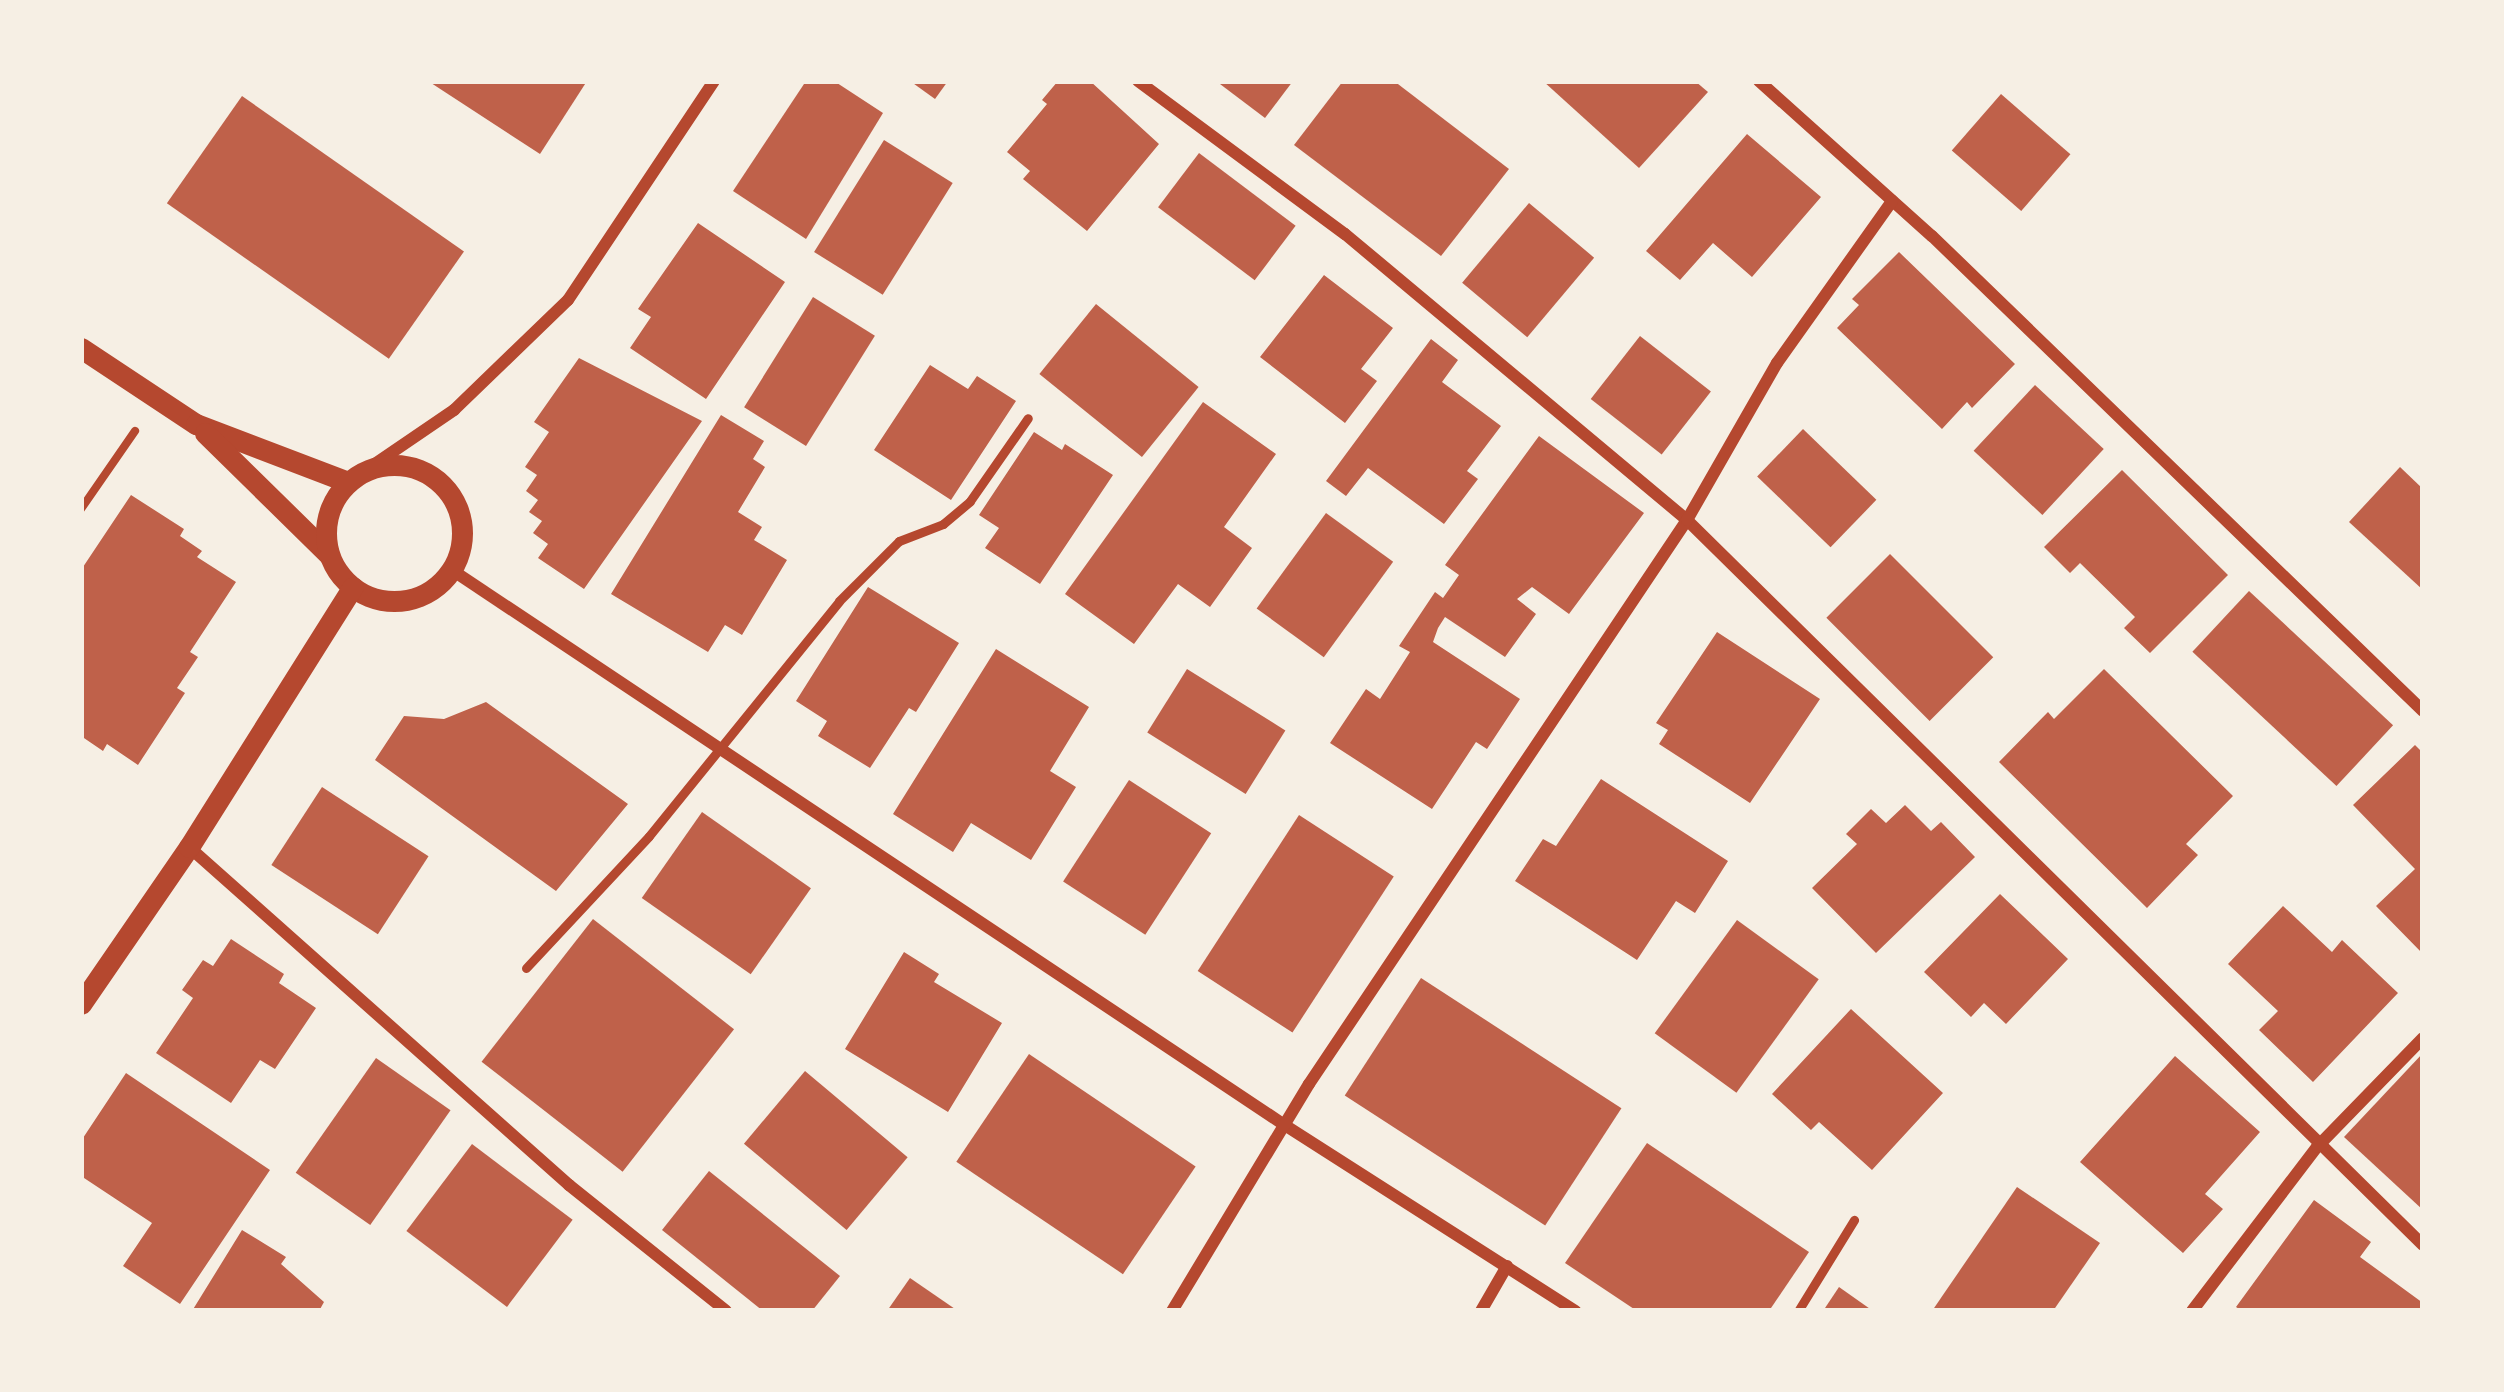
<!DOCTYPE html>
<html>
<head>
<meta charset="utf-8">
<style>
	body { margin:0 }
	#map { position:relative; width:2504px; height:1392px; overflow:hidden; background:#f6efe4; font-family:Georgia,serif }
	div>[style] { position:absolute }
	.building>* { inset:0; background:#bf614a; transform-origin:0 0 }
	.path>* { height:8px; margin:-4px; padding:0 4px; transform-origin:4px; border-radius:4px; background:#b5482f }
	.service>* { height:9px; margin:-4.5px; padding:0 4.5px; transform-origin:4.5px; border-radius:4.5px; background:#b5482f }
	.minor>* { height:12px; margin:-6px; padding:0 6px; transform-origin:6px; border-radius:6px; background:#b5482f }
	.tertiary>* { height:21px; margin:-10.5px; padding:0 10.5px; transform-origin:10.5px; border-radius:10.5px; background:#b5482f }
	.tertiary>.ring { margin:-10.5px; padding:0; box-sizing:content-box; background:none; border:21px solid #b5482f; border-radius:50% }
	span { translate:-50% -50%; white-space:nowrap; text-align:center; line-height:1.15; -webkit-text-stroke:9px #f6efe4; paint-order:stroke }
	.frame { position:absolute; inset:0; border:84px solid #f6efe4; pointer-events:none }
</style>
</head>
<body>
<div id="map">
	<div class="building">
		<div style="clip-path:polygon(428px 81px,587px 81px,540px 154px)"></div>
		<div style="clip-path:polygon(806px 81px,834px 81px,883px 113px,806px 239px,733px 191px)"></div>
		<div style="clip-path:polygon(910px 81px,948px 81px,935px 99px)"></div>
		<div style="clip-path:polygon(1058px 81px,1090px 81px,1159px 144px,1087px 231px,1023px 179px,1030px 171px,1007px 152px,1047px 104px,1042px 100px)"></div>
		<div style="clip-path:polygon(1216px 81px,1293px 81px,1265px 118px)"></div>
		<div style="clip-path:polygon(1343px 81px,1394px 81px,1509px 169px,1441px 256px,1294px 145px)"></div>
		<div style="clip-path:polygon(1543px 81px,1695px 81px,1708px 92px,1639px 168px)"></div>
		<div style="left:2001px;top:94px;width:92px;height:75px;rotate:41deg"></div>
		<div style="left:242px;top:96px;width:271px;height:131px;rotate:35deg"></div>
		<div style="clip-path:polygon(1747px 134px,1821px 197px,1752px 277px,1713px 243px,1680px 280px,1646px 251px)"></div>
		<div style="left:884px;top:140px;width:81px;height:132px;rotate:32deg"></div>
		<div style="left:1199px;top:153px;width:121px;height:68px;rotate:37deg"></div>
		<div style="left:1529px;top:203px;width:85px;height:104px;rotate:40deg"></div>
		<div style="clip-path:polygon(698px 223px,785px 282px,706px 399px,630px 348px,651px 317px,638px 309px)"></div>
		<div style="clip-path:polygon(1899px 252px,2015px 364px,1972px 408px,1967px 402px,1942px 429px,1837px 328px,1859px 305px,1852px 299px)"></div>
		<div style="clip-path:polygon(1324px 275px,1393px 328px,1361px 369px,1377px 381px,1345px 423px,1260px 357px)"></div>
		<div style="left:813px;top:297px;width:73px;height:130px;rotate:32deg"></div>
		<div style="left:1096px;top:304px;width:132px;height:90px;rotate:39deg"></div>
		<div style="left:1640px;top:336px;width:90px;height:80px;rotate:38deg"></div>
		<div style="clip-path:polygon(1431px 339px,1458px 360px,1442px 382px,1501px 426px,1467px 471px,1478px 479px,1444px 524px,1368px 468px,1346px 496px,1326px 481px)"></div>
		<div style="clip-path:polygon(579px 358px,702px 421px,584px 589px,538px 558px,548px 544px,533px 533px,542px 521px,529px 512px,538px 500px,526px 491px,537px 475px,525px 467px,549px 432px,534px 422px)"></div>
		<div style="clip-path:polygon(930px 365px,968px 389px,977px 376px,1016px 401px,951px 500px,874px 450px)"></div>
		<div style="left:2035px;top:385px;width:94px;height:90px;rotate:43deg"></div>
		<div style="clip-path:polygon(1203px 402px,1276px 454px,1224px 527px,1252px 548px,1210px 607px,1178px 584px,1134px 644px,1065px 594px)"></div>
		<div style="clip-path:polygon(721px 415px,764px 441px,753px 459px,765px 467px,738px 512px,762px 527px,754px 540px,787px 560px,742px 635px,725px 625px,708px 652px,611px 594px)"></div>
		<div style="left:1803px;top:429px;width:102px;height:66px;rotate:44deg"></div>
		<div style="clip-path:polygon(1034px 432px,1062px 450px,1065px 444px,1113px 475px,1040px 584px,985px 548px,999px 528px,979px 515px)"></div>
		<div style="clip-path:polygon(1539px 436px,1644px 513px,1569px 614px,1532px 587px,1517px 599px,1536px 614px,1505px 657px,1445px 617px,1438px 628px,1433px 642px,1520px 699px,1487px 749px,1476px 742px,1432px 809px,1330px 743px,1366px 689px,1380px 699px,1410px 652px,1399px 646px,1435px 592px,1443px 598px,1459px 575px,1445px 565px)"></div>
		<div style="clip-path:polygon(2400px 467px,2423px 489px,2423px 590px,2349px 522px)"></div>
		<div style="clip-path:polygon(2122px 470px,2228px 575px,2150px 653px,2124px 628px,2135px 617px,2080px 563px,2070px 573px,2044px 547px)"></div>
		<div style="clip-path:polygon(131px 495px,184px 529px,180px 536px,202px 551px,197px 557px,236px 582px,190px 652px,198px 657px,177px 688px,185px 693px,138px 765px,107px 744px,103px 751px,81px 736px,81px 570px)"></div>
		<div style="left:1326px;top:513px;width:83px;height:118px;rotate:36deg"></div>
		<div style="left:1890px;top:554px;width:146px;height:90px;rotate:45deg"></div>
		<div style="clip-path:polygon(868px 587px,959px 643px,916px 712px,909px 708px,870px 768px,818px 736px,827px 721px,796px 701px)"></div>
		<div style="left:2249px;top:591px;width:197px;height:83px;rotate:43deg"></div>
		<div style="clip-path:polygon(1717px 632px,1820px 699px,1750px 803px,1659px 744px,1668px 730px,1656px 723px)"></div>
		<div style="clip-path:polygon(996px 649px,1089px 707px,1050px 771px,1076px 787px,1031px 860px,971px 823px,953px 852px,893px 814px)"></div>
		<div style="left:1187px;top:669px;width:116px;height:75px;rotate:32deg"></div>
		<div style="clip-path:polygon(2104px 669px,2233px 796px,2186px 844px,2198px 855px,2147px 908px,1999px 762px,2048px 712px,2054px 719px)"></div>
		<div style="clip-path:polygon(486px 702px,628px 804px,556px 891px,375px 760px,404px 716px,444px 719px)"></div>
		<div style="clip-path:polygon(2415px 745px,2423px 753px,2423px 954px,2376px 906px,2415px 869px,2353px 805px)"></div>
		<div style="clip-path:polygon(1601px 779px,1728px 861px,1695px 913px,1676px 901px,1637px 960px,1515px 881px,1543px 839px,1556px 846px)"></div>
		<div style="left:1129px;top:780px;width:98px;height:121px;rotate:33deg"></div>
		<div style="left:322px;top:787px;width:127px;height:93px;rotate:33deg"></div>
		<div style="clip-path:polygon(1905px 805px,1931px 831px,1941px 822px,1975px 857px,1876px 953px,1812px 888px,1857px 844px,1846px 834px,1871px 809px,1886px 823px)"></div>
		<div style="left:702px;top:812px;width:133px;height:105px;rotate:35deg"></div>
		<div style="left:1299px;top:815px;width:113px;height:186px;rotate:33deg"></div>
		<div style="clip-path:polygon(2000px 894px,2068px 959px,2006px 1024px,1984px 1003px,1971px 1017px,1924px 972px)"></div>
		<div style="clip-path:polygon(2283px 906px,2332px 952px,2342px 940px,2398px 993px,2313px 1082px,2259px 1030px,2278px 1011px,2228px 964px)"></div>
		<div style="left:593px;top:919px;width:179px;height:181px;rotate:38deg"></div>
		<div style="left:1737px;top:920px;width:101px;height:140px;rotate:36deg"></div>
		<div style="clip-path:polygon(231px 939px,284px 974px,279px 983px,316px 1008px,275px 1069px,260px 1060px,231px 1103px,156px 1053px,193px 998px,182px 990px,203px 960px,213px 966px)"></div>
		<div style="clip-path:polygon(904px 952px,939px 974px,934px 982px,1002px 1023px,948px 1112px,845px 1049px)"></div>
		<div style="left:1421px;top:978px;width:239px;height:140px;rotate:33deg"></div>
		<div style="clip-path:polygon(1851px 1009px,1943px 1093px,1872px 1170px,1819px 1122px,1811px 1130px,1772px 1094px)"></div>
		<div style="clip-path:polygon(2423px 1053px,2423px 1210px,2344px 1137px)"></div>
		<div style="left:1029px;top:1054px;width:201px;height:130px;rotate:34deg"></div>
		<div style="clip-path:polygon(2175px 1056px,2260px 1132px,2205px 1194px,2223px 1209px,2183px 1253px,2080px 1162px)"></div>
		<div style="left:376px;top:1058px;width:91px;height:140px;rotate:35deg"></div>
		<div style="left:805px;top:1071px;width:134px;height:95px;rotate:40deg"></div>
		<div style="clip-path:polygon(126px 1073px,270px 1170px,180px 1304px,123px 1266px,152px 1223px,81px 1176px,81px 1141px)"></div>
		<div style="clip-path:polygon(1647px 1143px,1809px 1252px,1769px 1311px,1637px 1311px,1565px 1263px)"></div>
		<div style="left:472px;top:1144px;width:126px;height:109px;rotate:37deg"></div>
		<div style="clip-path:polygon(709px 1171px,840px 1276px,812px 1311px,763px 1311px,662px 1230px)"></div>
		<div style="clip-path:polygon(2017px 1187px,2100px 1243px,2053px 1311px,1932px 1311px)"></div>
		<div style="clip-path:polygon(2314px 1200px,2371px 1242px,2360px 1257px,2423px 1303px,2423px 1311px,2242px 1311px,2236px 1307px)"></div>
		<div style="clip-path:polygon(242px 1230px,286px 1257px,281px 1264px,324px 1302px,319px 1311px,192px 1311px)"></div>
		<div style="clip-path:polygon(910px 1278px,958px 1311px,887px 1311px)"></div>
		<div style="clip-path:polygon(1839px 1287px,1873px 1311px,1823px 1311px)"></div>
	</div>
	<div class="path">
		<div style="left:81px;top:509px;width:95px;rotate:-55.3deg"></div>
	</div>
	<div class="service">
		<div style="left:526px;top:968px;width:180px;rotate:-47deg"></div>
		<div style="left:649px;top:836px;width:302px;rotate:-51deg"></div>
		<div style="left:839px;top:601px;width:85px;rotate:-45deg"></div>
		<div style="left:899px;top:541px;width:47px;rotate:-21.1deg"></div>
		<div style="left:943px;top:524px;width:35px;rotate:-40deg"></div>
		<div style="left:970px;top:501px;width:101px;rotate:-55.1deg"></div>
		<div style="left:1798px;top:1311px;width:107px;rotate:-58.4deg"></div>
	</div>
	<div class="minor">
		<div style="left:1138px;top:81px;width:257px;rotate:36.5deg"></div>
		<div style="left:1345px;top:234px;width:446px;rotate:39.9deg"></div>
		<div style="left:1687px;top:520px;width:1033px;rotate:44.57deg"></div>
		<div style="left:1759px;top:81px;width:232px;rotate:41.9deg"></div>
		<div style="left:1932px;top:236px;width:683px;rotate:44.05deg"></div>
		<div style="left:366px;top:470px;width:107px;rotate:-34.3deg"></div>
		<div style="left:454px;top:410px;width:158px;rotate:-44deg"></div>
		<div style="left:568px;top:300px;width:263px;rotate:-56.3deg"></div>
		<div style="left:452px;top:570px;width:999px;rotate:33.69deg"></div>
		<div style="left:1283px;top:1124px;width:347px;rotate:32.6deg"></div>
		<div style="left:189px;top:847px;width:509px;rotate:41.65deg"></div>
		<div style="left:569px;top:1185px;width:201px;rotate:38.7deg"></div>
		<div style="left:1172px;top:1311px;width:265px;rotate:-58.9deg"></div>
		<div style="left:1309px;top:1084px;width:679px;rotate:-56.17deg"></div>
		<div style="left:1687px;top:520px;width:181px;rotate:-60.2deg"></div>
		<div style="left:1777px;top:363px;width:199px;rotate:-54.6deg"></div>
		<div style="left:1481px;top:1311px;width:52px;rotate:-60deg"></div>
		<div style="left:2192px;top:1311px;width:206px;rotate:-52.7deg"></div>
		<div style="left:2317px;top:1147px;width:152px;rotate:-45.8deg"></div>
	</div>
	<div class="tertiary">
		<div style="left:81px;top:348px;width:138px;rotate:33.5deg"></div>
		<div style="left:196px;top:424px;width:163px;rotate:20.9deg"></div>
		<div style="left:205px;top:433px;width:173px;rotate:44.5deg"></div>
		<div class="ring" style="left:326px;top:465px;width:115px;height:115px"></div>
		<div style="left:81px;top:1004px;width:191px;rotate:-55.5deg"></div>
		<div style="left:189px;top:847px;width:307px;rotate:-57.8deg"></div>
	</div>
	<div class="frame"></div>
</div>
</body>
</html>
